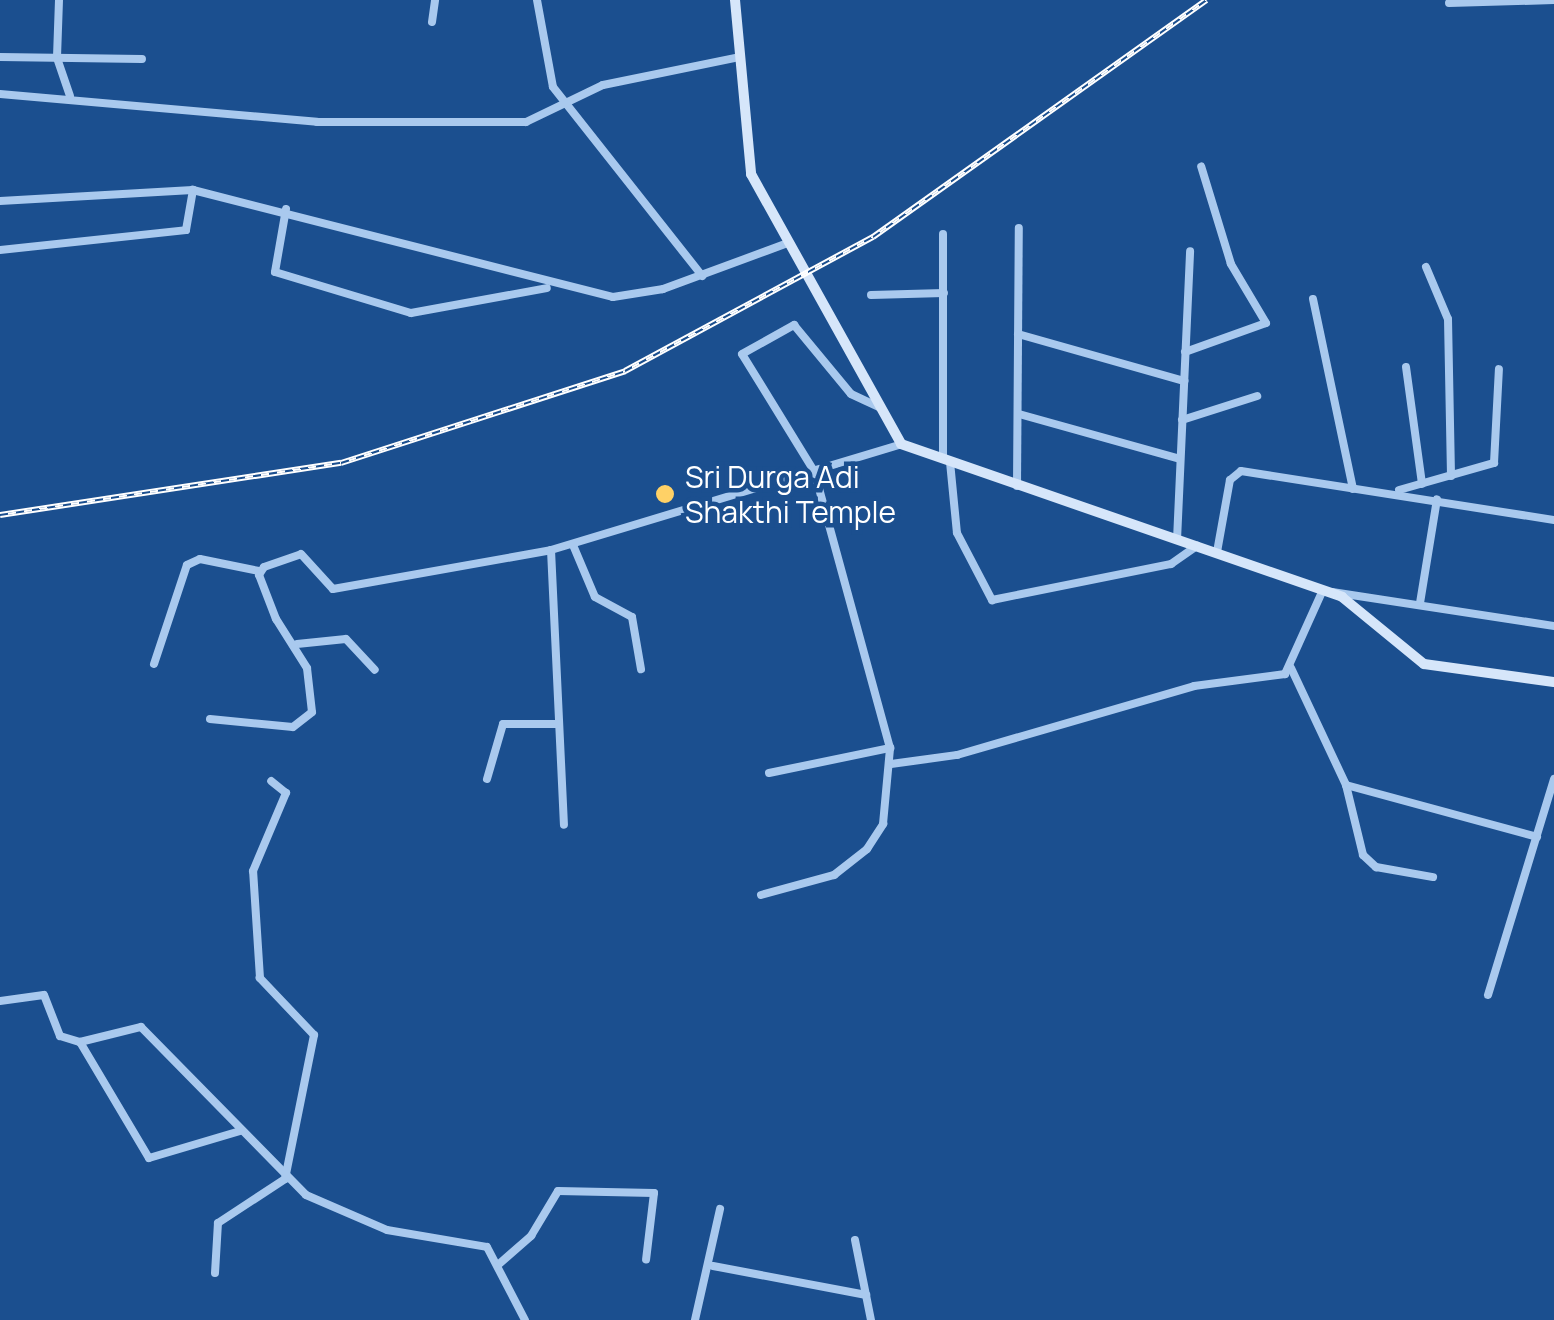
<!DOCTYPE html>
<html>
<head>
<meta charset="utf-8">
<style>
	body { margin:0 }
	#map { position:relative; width:1554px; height:1320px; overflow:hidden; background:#1b4f8f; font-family:Manrope,sans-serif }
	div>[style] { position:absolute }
	.street>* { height:8px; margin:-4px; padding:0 4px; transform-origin:4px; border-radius:4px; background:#a9c9ee }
	.secondary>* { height:10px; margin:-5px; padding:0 5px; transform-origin:5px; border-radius:5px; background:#d6e6fa }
	.rail>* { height:6px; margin-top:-3px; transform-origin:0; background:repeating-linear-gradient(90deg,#1b4f8f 0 8px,#fff 0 16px); box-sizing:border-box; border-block:2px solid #fff }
	.dots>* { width:28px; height:28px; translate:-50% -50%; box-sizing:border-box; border:5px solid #1b4f8f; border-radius:50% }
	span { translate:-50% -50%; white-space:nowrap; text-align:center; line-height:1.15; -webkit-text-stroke:9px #1b4f8f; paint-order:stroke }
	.poi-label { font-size:30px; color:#fff }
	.left { translate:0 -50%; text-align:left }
</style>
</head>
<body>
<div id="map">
	<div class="street">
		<div style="left:59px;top:0;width:58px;rotate:92deg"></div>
		<div style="left:57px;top:58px;width:40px;rotate:71.1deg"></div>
		<div style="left:537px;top:0;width:88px;rotate:79.6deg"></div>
		<div style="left:553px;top:87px;width:241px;rotate:51.7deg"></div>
		<div style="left:1449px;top:3px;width:105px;rotate:-1.6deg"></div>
		<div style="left:432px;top:22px;width:22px;rotate:-82deg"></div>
		<div style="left:0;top:57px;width:142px;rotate:0.8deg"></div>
		<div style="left:0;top:94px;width:318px;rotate:5deg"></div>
		<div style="left:317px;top:122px;width:209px"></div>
		<div style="left:526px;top:122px;width:85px;rotate:-25.7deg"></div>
		<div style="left:603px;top:85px;width:134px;rotate:-11.6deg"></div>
		<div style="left:0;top:201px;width:193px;rotate:-3.3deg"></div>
		<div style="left:193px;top:190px;width:433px;rotate:14.3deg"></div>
		<div style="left:613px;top:297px;width:51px;rotate:-9.1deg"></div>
		<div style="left:663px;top:289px;width:130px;rotate:-20.2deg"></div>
		<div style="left:286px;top:209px;width:64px;rotate:99.9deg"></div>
		<div style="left:275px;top:272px;width:142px;rotate:16.8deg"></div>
		<div style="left:411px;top:313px;width:138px;rotate:-10.4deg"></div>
		<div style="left:0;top:250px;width:187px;rotate:-6.1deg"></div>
		<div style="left:186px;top:230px;width:41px;rotate:-80.1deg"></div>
		<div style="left:1426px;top:267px;width:56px;rotate:67.1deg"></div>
		<div style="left:1448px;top:319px;width:157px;rotate:88.9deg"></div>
		<div style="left:871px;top:295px;width:73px;rotate:-1.6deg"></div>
		<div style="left:1313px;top:299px;width:194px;rotate:78.1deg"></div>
		<div style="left:1018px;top:334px;width:173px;rotate:15.8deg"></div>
		<div style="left:1185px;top:352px;width:86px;rotate:-19.7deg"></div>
		<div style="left:1266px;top:323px;width:69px;rotate:-120.7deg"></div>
		<div style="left:1231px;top:264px;width:102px;rotate:-107deg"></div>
		<div style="left:1406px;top:367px;width:118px;rotate:82.2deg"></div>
		<div style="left:1019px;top:414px;width:167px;rotate:15.6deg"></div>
		<div style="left:1182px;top:420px;width:79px;rotate:-17.7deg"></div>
		<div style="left:943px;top:459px;width:225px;rotate:-90deg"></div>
		<div style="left:950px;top:462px;width:71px;rotate:84.4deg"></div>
		<div style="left:957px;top:533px;width:76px;rotate:62.4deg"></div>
		<div style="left:992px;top:600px;width:183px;rotate:-11.4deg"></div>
		<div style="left:1171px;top:564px;width:32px;rotate:-35deg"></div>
		<div style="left:1017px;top:486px;width:258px;rotate:-89.6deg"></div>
		<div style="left:1399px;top:490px;width:99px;rotate:-15.9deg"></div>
		<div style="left:1494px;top:463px;width:94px;rotate:-87deg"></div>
		<div style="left:1177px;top:540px;width:289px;rotate:-87.4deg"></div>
		<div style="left:573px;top:545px;width:56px;rotate:67.1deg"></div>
		<div style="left:595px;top:597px;width:42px;rotate:28.4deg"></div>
		<div style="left:632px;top:617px;width:53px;rotate:80.2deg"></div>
		<div style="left:551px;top:550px;width:275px;rotate:87.3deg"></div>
		<div style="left:1217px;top:552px;width:73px;rotate:-79.8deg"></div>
		<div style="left:1230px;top:480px;width:14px;rotate:-39deg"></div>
		<div style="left:1241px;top:471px;width:317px;rotate:8.9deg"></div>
		<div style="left:1332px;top:592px;width:225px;rotate:8.7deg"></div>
		<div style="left:1420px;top:603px;width:105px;rotate:-80.7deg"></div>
		<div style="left:297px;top:644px;width:49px;rotate:-5.8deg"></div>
		<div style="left:346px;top:639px;width:42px;rotate:46.9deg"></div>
		<div style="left:154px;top:664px;width:104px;rotate:-71.6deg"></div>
		<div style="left:187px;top:565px;width:14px;rotate:-25deg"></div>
		<div style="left:200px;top:559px;width:60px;rotate:11.5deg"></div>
		<div style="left:1291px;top:668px;width:129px;rotate:64.8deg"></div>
		<div style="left:1346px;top:785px;width:72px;rotate:76.3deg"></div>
		<div style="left:1363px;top:855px;width:18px;rotate:43deg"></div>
		<div style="left:1376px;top:867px;width:58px;rotate:10deg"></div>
		<div style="left:210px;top:719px;width:83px;rotate:5.5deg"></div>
		<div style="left:293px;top:727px;width:24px;rotate:-38deg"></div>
		<div style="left:312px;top:712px;width:44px;rotate:-96.5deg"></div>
		<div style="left:307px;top:668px;width:58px;rotate:-122.3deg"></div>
		<div style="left:276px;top:619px;width:47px;rotate:-111.1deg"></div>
		<div style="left:259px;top:575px;width:9px;rotate:-58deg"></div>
		<div style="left:264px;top:567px;width:39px;rotate:-19deg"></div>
		<div style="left:301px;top:554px;width:47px;rotate:47.6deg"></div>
		<div style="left:333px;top:589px;width:221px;rotate:-10.1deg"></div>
		<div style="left:551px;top:550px;width:366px;rotate:-16.8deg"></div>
		<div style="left:891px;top:764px;width:67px;rotate:-7.8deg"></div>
		<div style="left:957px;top:755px;width:247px;rotate:-16.2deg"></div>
		<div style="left:1194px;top:686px;width:92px;rotate:-7.5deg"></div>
		<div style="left:1285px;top:674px;width:92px;rotate:-65.7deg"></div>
		<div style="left:769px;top:773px;width:124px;rotate:-11.7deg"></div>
		<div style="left:487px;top:779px;width:57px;rotate:-73.8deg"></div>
		<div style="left:503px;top:724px;width:55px"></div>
		<div style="left:1346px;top:785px;width:198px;rotate:15.2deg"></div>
		<div style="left:761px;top:895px;width:76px;rotate:-15.3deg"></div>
		<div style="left:834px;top:875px;width:42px;rotate:-38.2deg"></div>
		<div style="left:867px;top:849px;width:30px;rotate:-57deg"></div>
		<div style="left:883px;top:824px;width:76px;rotate:-84.7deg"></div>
		<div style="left:890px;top:748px;width:287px;rotate:-105.3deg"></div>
		<div style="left:814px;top:471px;width:137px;rotate:-121.6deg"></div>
		<div style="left:742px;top:354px;width:60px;rotate:-29.1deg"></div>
		<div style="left:794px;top:325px;width:89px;rotate:50.4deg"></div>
		<div style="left:851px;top:394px;width:31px;rotate:25deg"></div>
		<div style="left:1488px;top:995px;width:226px;rotate:-73deg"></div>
		<div style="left:0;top:1001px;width:44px;rotate:-7.8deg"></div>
		<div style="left:44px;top:995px;width:44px;rotate:68.7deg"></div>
		<div style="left:60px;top:1036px;width:21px;rotate:17deg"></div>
		<div style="left:80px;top:1042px;width:63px;rotate:-13.8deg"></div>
		<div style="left:141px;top:1027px;width:235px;rotate:45.5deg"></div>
		<div style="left:306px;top:1195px;width:88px;rotate:23.4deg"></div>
		<div style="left:387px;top:1230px;width:101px;rotate:9.6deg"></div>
		<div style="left:487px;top:1247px;width:82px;rotate:62.5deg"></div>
		<div style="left:80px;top:1042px;width:135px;rotate:59.3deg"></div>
		<div style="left:149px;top:1158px;width:95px;rotate:-16.5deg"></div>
		<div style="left:855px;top:1240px;width:82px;rotate:78.7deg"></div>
		<div style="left:499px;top:1264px;width:43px;rotate:-41.2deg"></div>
		<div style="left:531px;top:1236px;width:52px;rotate:-59deg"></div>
		<div style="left:558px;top:1191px;width:96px;rotate:1.2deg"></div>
		<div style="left:654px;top:1193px;width:67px;rotate:96.8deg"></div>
		<div style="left:713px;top:1266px;width:156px;rotate:10.7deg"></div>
		<div style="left:215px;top:1273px;width:50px;rotate:-86.6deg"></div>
		<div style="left:218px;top:1223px;width:80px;rotate:-33.3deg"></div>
		<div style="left:285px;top:1179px;width:147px;rotate:-78.6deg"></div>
		<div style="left:314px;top:1035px;width:79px;rotate:-133.5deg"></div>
		<div style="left:260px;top:978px;width:107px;rotate:-93.7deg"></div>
		<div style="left:253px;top:871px;width:85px;rotate:-67.1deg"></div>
		<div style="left:286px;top:793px;width:19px;rotate:-141deg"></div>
		<div style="left:695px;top:1320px;width:114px;rotate:-77.3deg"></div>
	</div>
	<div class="secondary">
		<div style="left:735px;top:0;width:175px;rotate:84.7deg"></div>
		<div style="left:751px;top:174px;width:309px;rotate:60.9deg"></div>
		<div style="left:901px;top:444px;width:467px;rotate:19.1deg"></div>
		<div style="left:1342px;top:597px;width:106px;rotate:39.3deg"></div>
		<div style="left:1424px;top:664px;width:131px;rotate:7.9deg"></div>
	</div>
	<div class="rail">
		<div style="left:0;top:515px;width:345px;rotate:-8.7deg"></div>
		<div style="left:341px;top:463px;width:299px;rotate:-17.9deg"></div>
		<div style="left:625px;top:371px;width:282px;rotate:-28.4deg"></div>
		<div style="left:873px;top:237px;width:409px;rotate:-35.4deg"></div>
	</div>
	<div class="dots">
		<div style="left:665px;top:494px;background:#ffd166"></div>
	</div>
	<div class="poi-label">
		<span class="left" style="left:685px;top:494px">Sri Durga Adi<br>Shakthi Temple</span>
	</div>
</div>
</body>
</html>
